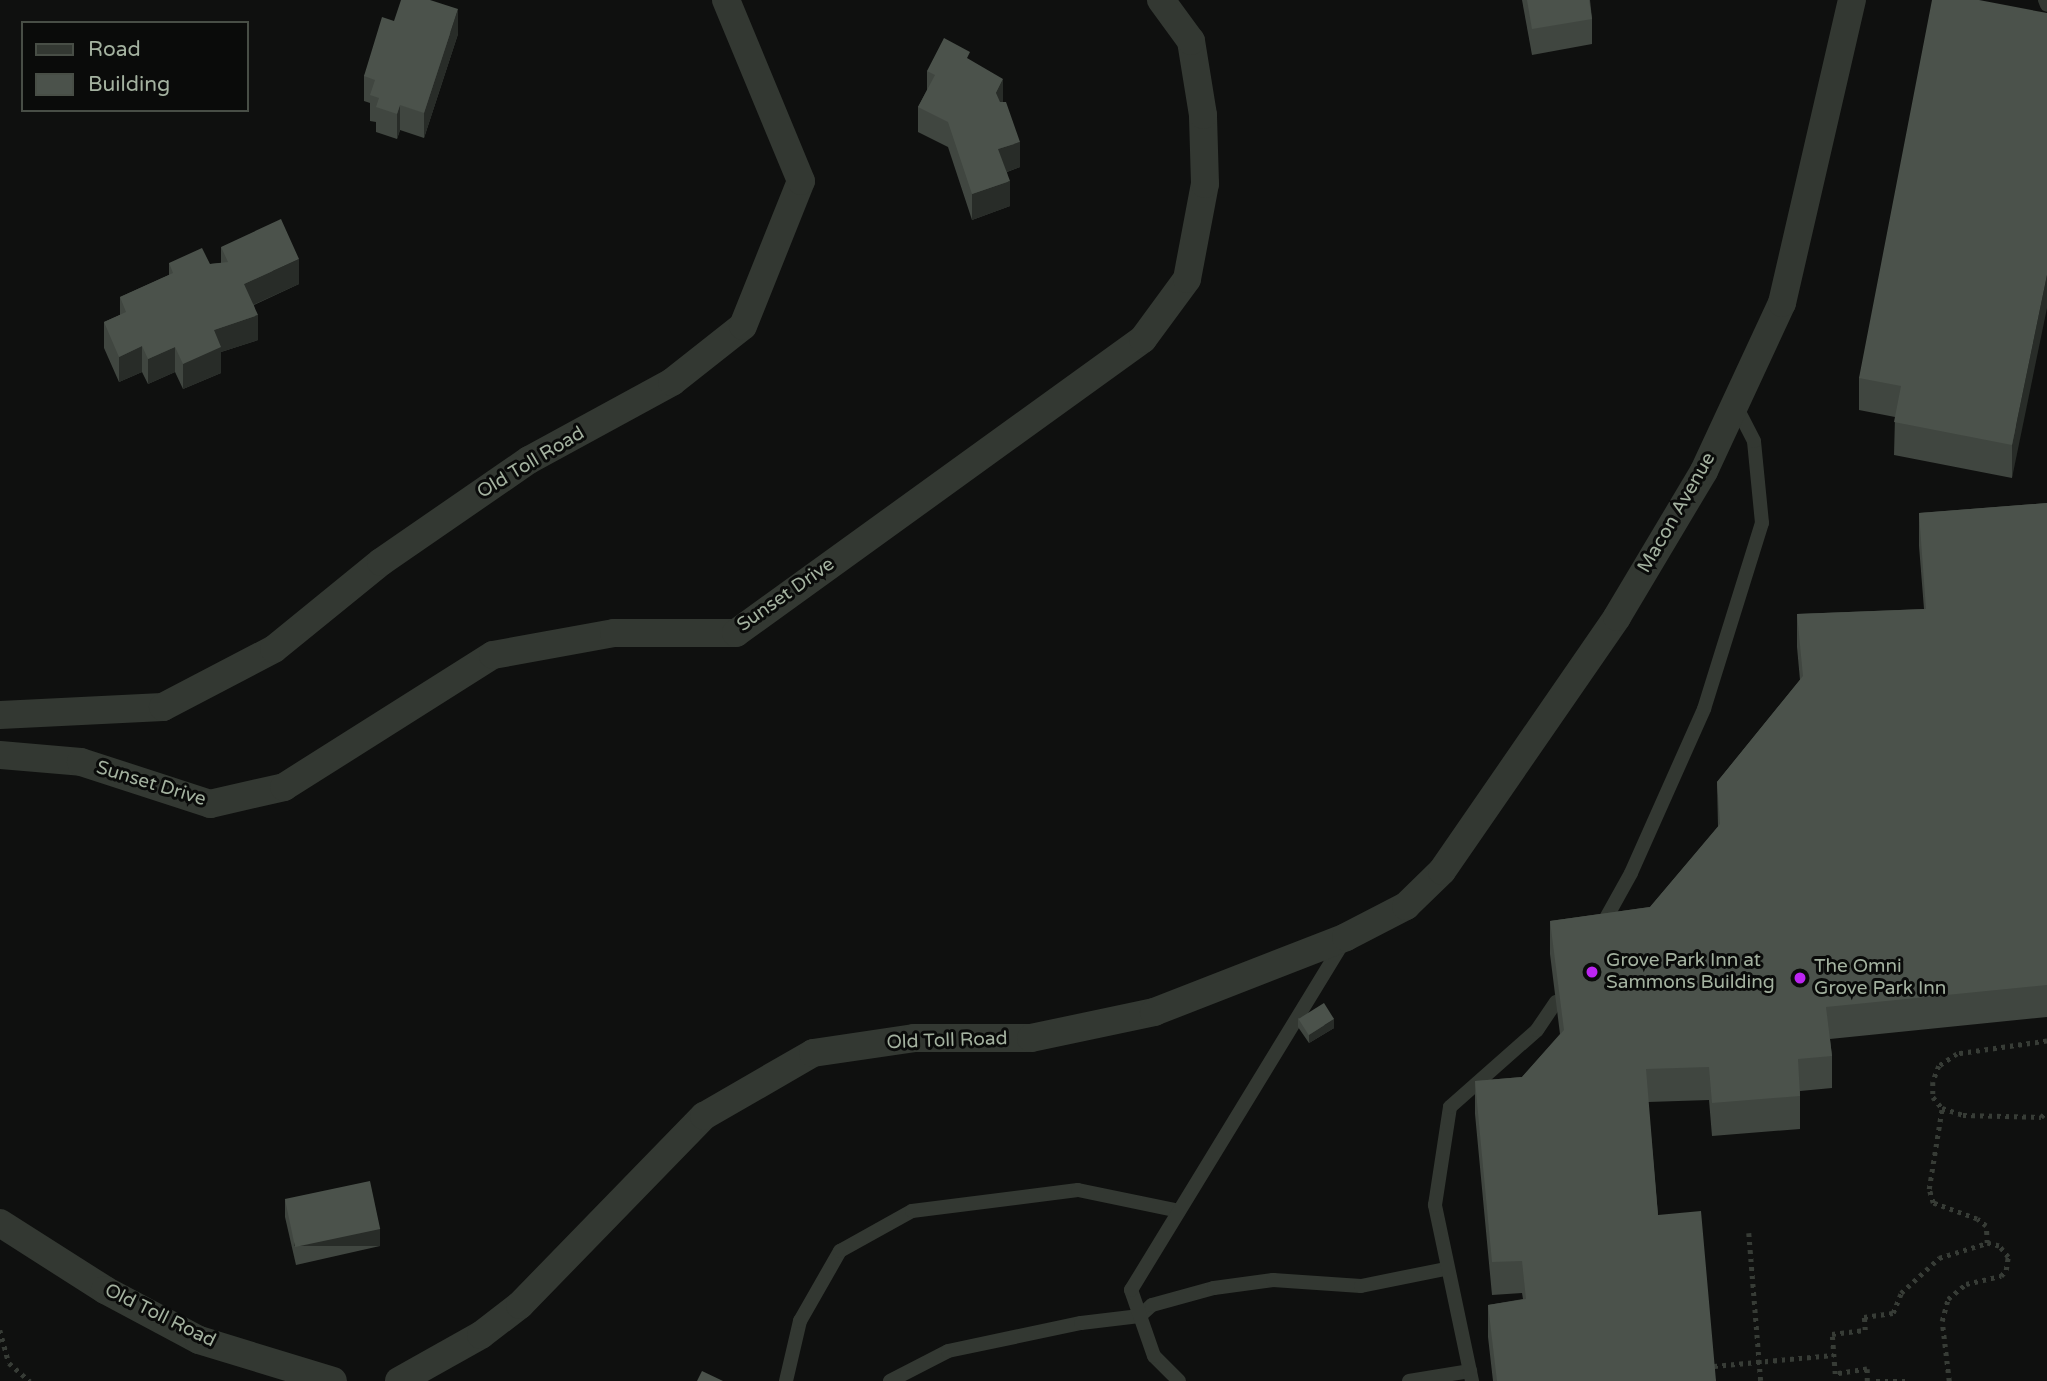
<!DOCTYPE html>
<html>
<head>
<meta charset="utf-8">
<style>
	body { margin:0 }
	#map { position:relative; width:2047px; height:1381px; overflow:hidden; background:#0f100f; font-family:"Varela Round",sans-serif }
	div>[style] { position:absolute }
	.path>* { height:4.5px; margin-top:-2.25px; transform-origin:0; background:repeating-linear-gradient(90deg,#373c36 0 3.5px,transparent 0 8.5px) }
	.lane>* { height:14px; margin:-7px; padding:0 7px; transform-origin:7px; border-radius:7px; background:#333832 }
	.street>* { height:28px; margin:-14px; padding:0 14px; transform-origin:14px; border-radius:14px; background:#333832 }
	.wall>* { inset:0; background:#404640 }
	.shaded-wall>* { inset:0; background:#282c28; transform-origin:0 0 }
	.building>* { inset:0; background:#4b524b; transform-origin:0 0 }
	.dots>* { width:19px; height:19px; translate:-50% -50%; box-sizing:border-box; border:4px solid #0a0b0a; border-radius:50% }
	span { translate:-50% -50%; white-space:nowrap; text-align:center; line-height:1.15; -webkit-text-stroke:6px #0a0b0a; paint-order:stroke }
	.street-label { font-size:19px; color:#a4b2a0 }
	.poi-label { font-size:19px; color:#a4b2a0 }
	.left { translate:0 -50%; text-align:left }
	.legend { position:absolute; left:21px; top:21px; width:228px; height:91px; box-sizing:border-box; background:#0a0b0a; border:2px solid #484e46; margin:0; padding:9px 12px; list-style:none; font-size:21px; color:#a4b2a0 }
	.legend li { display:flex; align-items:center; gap:14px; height:35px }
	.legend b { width:35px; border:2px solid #484e46 }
</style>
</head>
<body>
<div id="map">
	<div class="path">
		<div style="left:2047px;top:1041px;width:91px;rotate:171.8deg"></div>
		<div style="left:1957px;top:1054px;width:22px;rotate:146deg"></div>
		<div style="left:1939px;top:1066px;width:17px;rotate:111deg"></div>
		<div style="left:1933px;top:1082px;width:15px;rotate:90deg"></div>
		<div style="left:1933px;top:1097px;width:14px;rotate:51deg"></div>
		<div style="left:1942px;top:1108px;width:22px;rotate:18deg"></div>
		<div style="left:1963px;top:1115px;width:78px;rotate:1.5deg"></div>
		<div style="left:2041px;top:1117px;width:8px;rotate:-45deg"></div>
		<div style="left:1749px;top:1233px;width:148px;rotate:85.4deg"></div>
		<div style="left:0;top:1330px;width:34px;rotate:75deg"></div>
		<div style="left:9px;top:1363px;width:28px;rotate:41deg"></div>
		<div style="left:1714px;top:1366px;width:120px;rotate:-5.3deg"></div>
		<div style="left:1867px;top:1381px;width:12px;rotate:-90deg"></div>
		<div style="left:1867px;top:1369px;width:32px;rotate:171deg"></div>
		<div style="left:1835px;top:1374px;width:40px;rotate:-94.3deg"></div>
		<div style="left:1832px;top:1334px;width:33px;rotate:-7deg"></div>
		<div style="left:1865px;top:1330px;width:13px;rotate:-94deg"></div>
		<div style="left:1864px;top:1317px;width:29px;rotate:-8deg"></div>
		<div style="left:1893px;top:1313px;width:22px;rotate:-68deg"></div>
		<div style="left:1901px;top:1293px;width:52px;rotate:-42.6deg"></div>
		<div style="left:1939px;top:1258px;width:50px;rotate:-17.4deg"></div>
		<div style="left:1987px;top:1243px;width:17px;rotate:-93deg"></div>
		<div style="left:1986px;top:1226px;width:11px;rotate:-142deg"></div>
		<div style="left:1977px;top:1219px;width:47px;rotate:-160deg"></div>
		<div style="left:1933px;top:1203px;width:15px;rotate:-106deg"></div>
		<div style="left:1929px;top:1189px;width:82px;rotate:-80.9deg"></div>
		<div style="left:1876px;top:1381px;width:29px"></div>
		<div style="left:1949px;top:1381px;width:60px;rotate:-96.7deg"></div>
		<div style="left:1942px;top:1321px;width:23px;rotate:-75deg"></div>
		<div style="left:1948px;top:1299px;width:23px;rotate:-40deg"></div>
		<div style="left:1966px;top:1284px;width:36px;rotate:-13deg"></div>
		<div style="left:2001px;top:1276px;width:8px;rotate:-50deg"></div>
		<div style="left:2006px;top:1270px;width:13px;rotate:-81deg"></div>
		<div style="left:2008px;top:1257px;width:14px;rotate:-129deg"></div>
		<div style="left:1999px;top:1246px;width:12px;rotate:-166deg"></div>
	</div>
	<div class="lane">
		<div style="left:2045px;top:0;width:5px;rotate:68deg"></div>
		<div style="left:1600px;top:929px;width:64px;rotate:-61deg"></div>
		<div style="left:1631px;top:873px;width:180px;rotate:-66deg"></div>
		<div style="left:1704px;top:709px;width:195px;rotate:-72.7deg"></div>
		<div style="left:1762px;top:523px;width:82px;rotate:-95.6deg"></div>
		<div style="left:1754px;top:441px;width:42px;rotate:-117.2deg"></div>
		<div style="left:786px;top:1381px;width:62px;rotate:-76.9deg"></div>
		<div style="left:800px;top:1321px;width:81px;rotate:-60.3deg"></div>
		<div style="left:840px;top:1251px;width:82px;rotate:-29.1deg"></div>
		<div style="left:912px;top:1211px;width:167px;rotate:-7.2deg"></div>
		<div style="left:1078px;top:1190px;width:103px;rotate:11.7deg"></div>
		<div style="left:890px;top:1381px;width:65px;rotate:-27.3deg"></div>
		<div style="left:948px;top:1351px;width:136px;rotate:-11.9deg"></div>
		<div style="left:1081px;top:1323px;width:59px;rotate:-6.8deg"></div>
		<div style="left:1140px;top:1316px;width:16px;rotate:-43deg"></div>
		<div style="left:1152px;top:1305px;width:64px;rotate:-15.3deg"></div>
		<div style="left:1214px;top:1288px;width:60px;rotate:-7.7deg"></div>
		<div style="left:1273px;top:1280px;width:88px;rotate:3.9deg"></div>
		<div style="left:1361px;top:1286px;width:86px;rotate:-11.4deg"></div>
		<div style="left:1179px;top:1381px;width:35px;rotate:-135deg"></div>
		<div style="left:1154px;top:1356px;width:70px;rotate:-109.2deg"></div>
		<div style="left:1131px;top:1290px;width:409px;rotate:-58.6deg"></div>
		<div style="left:1409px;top:1381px;width:62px;rotate:-9.3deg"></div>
		<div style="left:1472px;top:1381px;width:180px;rotate:-101.9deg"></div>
		<div style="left:1435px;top:1205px;width:99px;rotate:-81.3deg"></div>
		<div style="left:1450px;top:1107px;width:116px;rotate:-41.5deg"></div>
		<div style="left:1537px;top:1030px;width:34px;rotate:-56deg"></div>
	</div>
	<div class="street">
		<div style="left:0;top:715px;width:163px;rotate:-2.8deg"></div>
		<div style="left:163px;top:707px;width:125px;rotate:-27.6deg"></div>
		<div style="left:274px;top:649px;width:138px;rotate:-39.1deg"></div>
		<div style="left:381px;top:562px;width:180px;rotate:-34.6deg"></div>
		<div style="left:529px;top:460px;width:163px;rotate:-28.6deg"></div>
		<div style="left:672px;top:382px;width:90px;rotate:-38.3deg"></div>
		<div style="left:743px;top:326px;width:156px;rotate:-68.2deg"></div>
		<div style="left:801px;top:181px;width:196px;rotate:-112.5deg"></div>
		<div style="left:0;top:755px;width:81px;rotate:4.9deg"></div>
		<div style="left:81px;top:762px;width:136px;rotate:18deg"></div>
		<div style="left:210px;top:804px;width:76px;rotate:-12.9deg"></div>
		<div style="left:284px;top:787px;width:247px;rotate:-32.3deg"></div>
		<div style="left:493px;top:655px;width:123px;rotate:-10.3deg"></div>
		<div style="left:614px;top:633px;width:122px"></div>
		<div style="left:736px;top:633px;width:502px;rotate:-35.84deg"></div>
		<div style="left:1143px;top:339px;width:74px;rotate:-53.7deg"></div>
		<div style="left:1187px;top:279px;width:97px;rotate:-79.3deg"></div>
		<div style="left:1205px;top:184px;width:69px;rotate:-91.7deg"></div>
		<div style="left:1203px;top:115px;width:75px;rotate:-99.2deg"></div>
		<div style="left:1191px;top:41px;width:51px;rotate:-126.2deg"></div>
		<div style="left:0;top:1223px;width:125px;rotate:32.5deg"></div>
		<div style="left:105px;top:1290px;width:106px;rotate:28deg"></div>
		<div style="left:199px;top:1340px;width:140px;rotate:17deg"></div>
		<div style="left:399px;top:1381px;width:94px;rotate:-29.3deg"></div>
		<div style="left:481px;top:1335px;width:49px;rotate:-37.6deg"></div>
		<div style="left:520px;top:1305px;width:264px;rotate:-45.8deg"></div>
		<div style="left:704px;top:1116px;width:126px;rotate:-30deg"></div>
		<div style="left:813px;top:1053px;width:102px;rotate:-8.4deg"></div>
		<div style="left:914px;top:1038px;width:117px"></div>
		<div style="left:1031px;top:1038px;width:126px;rotate:-11.9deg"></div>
		<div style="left:1154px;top:1012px;width:206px;rotate:-21.3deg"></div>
		<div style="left:1346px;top:937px;width:68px;rotate:-27.3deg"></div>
		<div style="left:1406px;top:906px;width:50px;rotate:-44.2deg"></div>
		<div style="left:1442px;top:871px;width:308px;rotate:-55.4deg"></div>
		<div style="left:1617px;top:617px;width:170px;rotate:-59.2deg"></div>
		<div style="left:1704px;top:471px;width:185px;rotate:-65.1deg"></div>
		<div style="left:1782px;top:303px;width:311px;rotate:-77deg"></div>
	</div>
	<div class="wall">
		<div style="clip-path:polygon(1522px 0,1590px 0,1592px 19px,1592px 44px,1532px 55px)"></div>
		<div style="clip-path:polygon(2047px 13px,2012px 478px,1894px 455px,1895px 417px,1859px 410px,1859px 378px)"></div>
		<div style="clip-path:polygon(394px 21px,458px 34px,424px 138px,400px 130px,397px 139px,376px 132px,376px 122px,370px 121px,370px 103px,364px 101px,364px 76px)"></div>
		<div style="clip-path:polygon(970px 60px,1003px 102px,1020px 167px,1007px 172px,1010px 206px,972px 220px,948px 147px,918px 132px,918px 107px,927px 90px,927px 71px)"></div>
		<div style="clip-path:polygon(221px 247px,299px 284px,254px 305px,258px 340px,221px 352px,221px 373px,183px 389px,175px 372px,148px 384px,142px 372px,119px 382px,104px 348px,104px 322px,120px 315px,120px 297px,169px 275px,169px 263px,210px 264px,221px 263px)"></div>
		<div style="clip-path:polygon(2047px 503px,2047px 1017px,1830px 1039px,1832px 1056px,1832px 1088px,1800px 1091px,1800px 1129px,1712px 1136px,1709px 1100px,1648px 1102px,1658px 1215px,1716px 1381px,1493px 1381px,1488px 1337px,1488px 1305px,1523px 1299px,1522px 1293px,1492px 1295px,1475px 1114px,1475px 1081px,1522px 1077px,1560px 1034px,1550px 954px,1550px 921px,1650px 907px,1718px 827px,1717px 782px,1800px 680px,1797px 647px,1797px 614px,1924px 609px,1919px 546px,1919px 513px)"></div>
		<div style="clip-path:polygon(1298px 1018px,1334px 1028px,1309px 1043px,1298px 1027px)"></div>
		<div style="clip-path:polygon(285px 1200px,380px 1246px,296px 1265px,285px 1217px)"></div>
	</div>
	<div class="shaded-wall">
		<div style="clip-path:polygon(458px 9px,458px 34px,424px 138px,424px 113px)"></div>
		<div style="clip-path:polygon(1003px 79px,1003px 104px,996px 118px,996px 93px)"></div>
		<div style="clip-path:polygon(400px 105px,400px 130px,397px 139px,397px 114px)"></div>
		<div style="clip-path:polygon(1020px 142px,1020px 167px,998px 175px,998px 149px)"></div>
		<div style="clip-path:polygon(1010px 181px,1010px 206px,972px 220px,972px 194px)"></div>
		<div style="clip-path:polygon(299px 259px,299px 284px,244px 309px,244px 284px)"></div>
		<div style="clip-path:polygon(2047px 275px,2047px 308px,2012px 478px,2012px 445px)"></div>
		<div style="clip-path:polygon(258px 315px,258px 340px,221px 352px,221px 373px,183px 389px,183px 364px,214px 330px)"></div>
		<div style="clip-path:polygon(142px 346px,142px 372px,119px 382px,119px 357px)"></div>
		<div style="clip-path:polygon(175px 347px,175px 372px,148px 384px,148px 359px)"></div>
		<div style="clip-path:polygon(1334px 1019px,1334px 1028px,1309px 1043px,1309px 1035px)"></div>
		<div style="left:380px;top:1229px;width:17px;height:86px;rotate:90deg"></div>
	</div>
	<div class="building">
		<div style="clip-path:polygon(401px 0,430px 0,458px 9px,424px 113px,400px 105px,397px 114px,376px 107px,379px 98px,370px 95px,375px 80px,364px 76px,382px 17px,394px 21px)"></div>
		<div style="clip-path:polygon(1527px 0,1589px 0,1592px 19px,1532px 29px)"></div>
		<div style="clip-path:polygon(1932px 0,1979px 0,2047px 13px,2047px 275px,2012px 445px,1894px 422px,1901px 386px,1859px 378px)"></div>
		<div style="clip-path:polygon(944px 38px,970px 52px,967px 58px,1003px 79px,996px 93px,1000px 102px,1006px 102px,1020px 142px,998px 149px,1010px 181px,972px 194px,948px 122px,918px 107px,935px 75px,927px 71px)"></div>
		<div style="clip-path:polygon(281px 219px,299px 259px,244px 284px,258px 315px,214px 330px,221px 347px,183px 364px,175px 347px,148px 359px,142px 346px,119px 357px,104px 322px,126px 312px,120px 297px,173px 273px,169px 263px,202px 248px,210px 264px,228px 262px,221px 247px)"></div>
		<div style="clip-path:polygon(2047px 503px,2047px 985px,1826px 1007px,1832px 1056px,1798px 1059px,1800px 1096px,1712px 1103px,1709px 1067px,1646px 1069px,1658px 1215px,1701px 1211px,1716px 1381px,1497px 1381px,1488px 1305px,1526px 1299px,1522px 1261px,1492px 1262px,1475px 1081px,1522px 1077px,1564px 1030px,1550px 921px,1650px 907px,1720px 824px,1717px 782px,1803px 676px,1797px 614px,1926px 609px,1919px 513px)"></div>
		<div style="left:1324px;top:1003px;width:19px;height:30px;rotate:58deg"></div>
		<div style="left:370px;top:1181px;width:49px;height:87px;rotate:78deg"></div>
		<div style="clip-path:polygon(702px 1371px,723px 1381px,697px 1381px)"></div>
	</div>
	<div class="dots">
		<div style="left:1592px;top:972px;background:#bc25f2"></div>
		<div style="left:1800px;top:978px;background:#bc25f2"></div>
	</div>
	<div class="street-label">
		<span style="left:531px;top:463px;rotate:-31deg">Old Toll Road</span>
		<span style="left:1677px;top:513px;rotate:-60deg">Macon Avenue</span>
		<span style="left:786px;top:595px;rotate:-35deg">Sunset Drive</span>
		<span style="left:151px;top:784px;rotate:17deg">Sunset Drive</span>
		<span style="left:947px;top:1041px;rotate:-2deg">Old Toll Road</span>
		<span style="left:160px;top:1316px;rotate:26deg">Old Toll Road</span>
	</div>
	<div class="poi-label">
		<span class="left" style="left:1606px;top:972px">Grove Park Inn at<br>Sammons Building</span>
		<span class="left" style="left:1814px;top:978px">The Omni<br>Grove Park Inn</span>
	</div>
	<ul class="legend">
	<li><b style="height:9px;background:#333832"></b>Road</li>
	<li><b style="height:19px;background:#4b524b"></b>Building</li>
	</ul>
</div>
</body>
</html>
